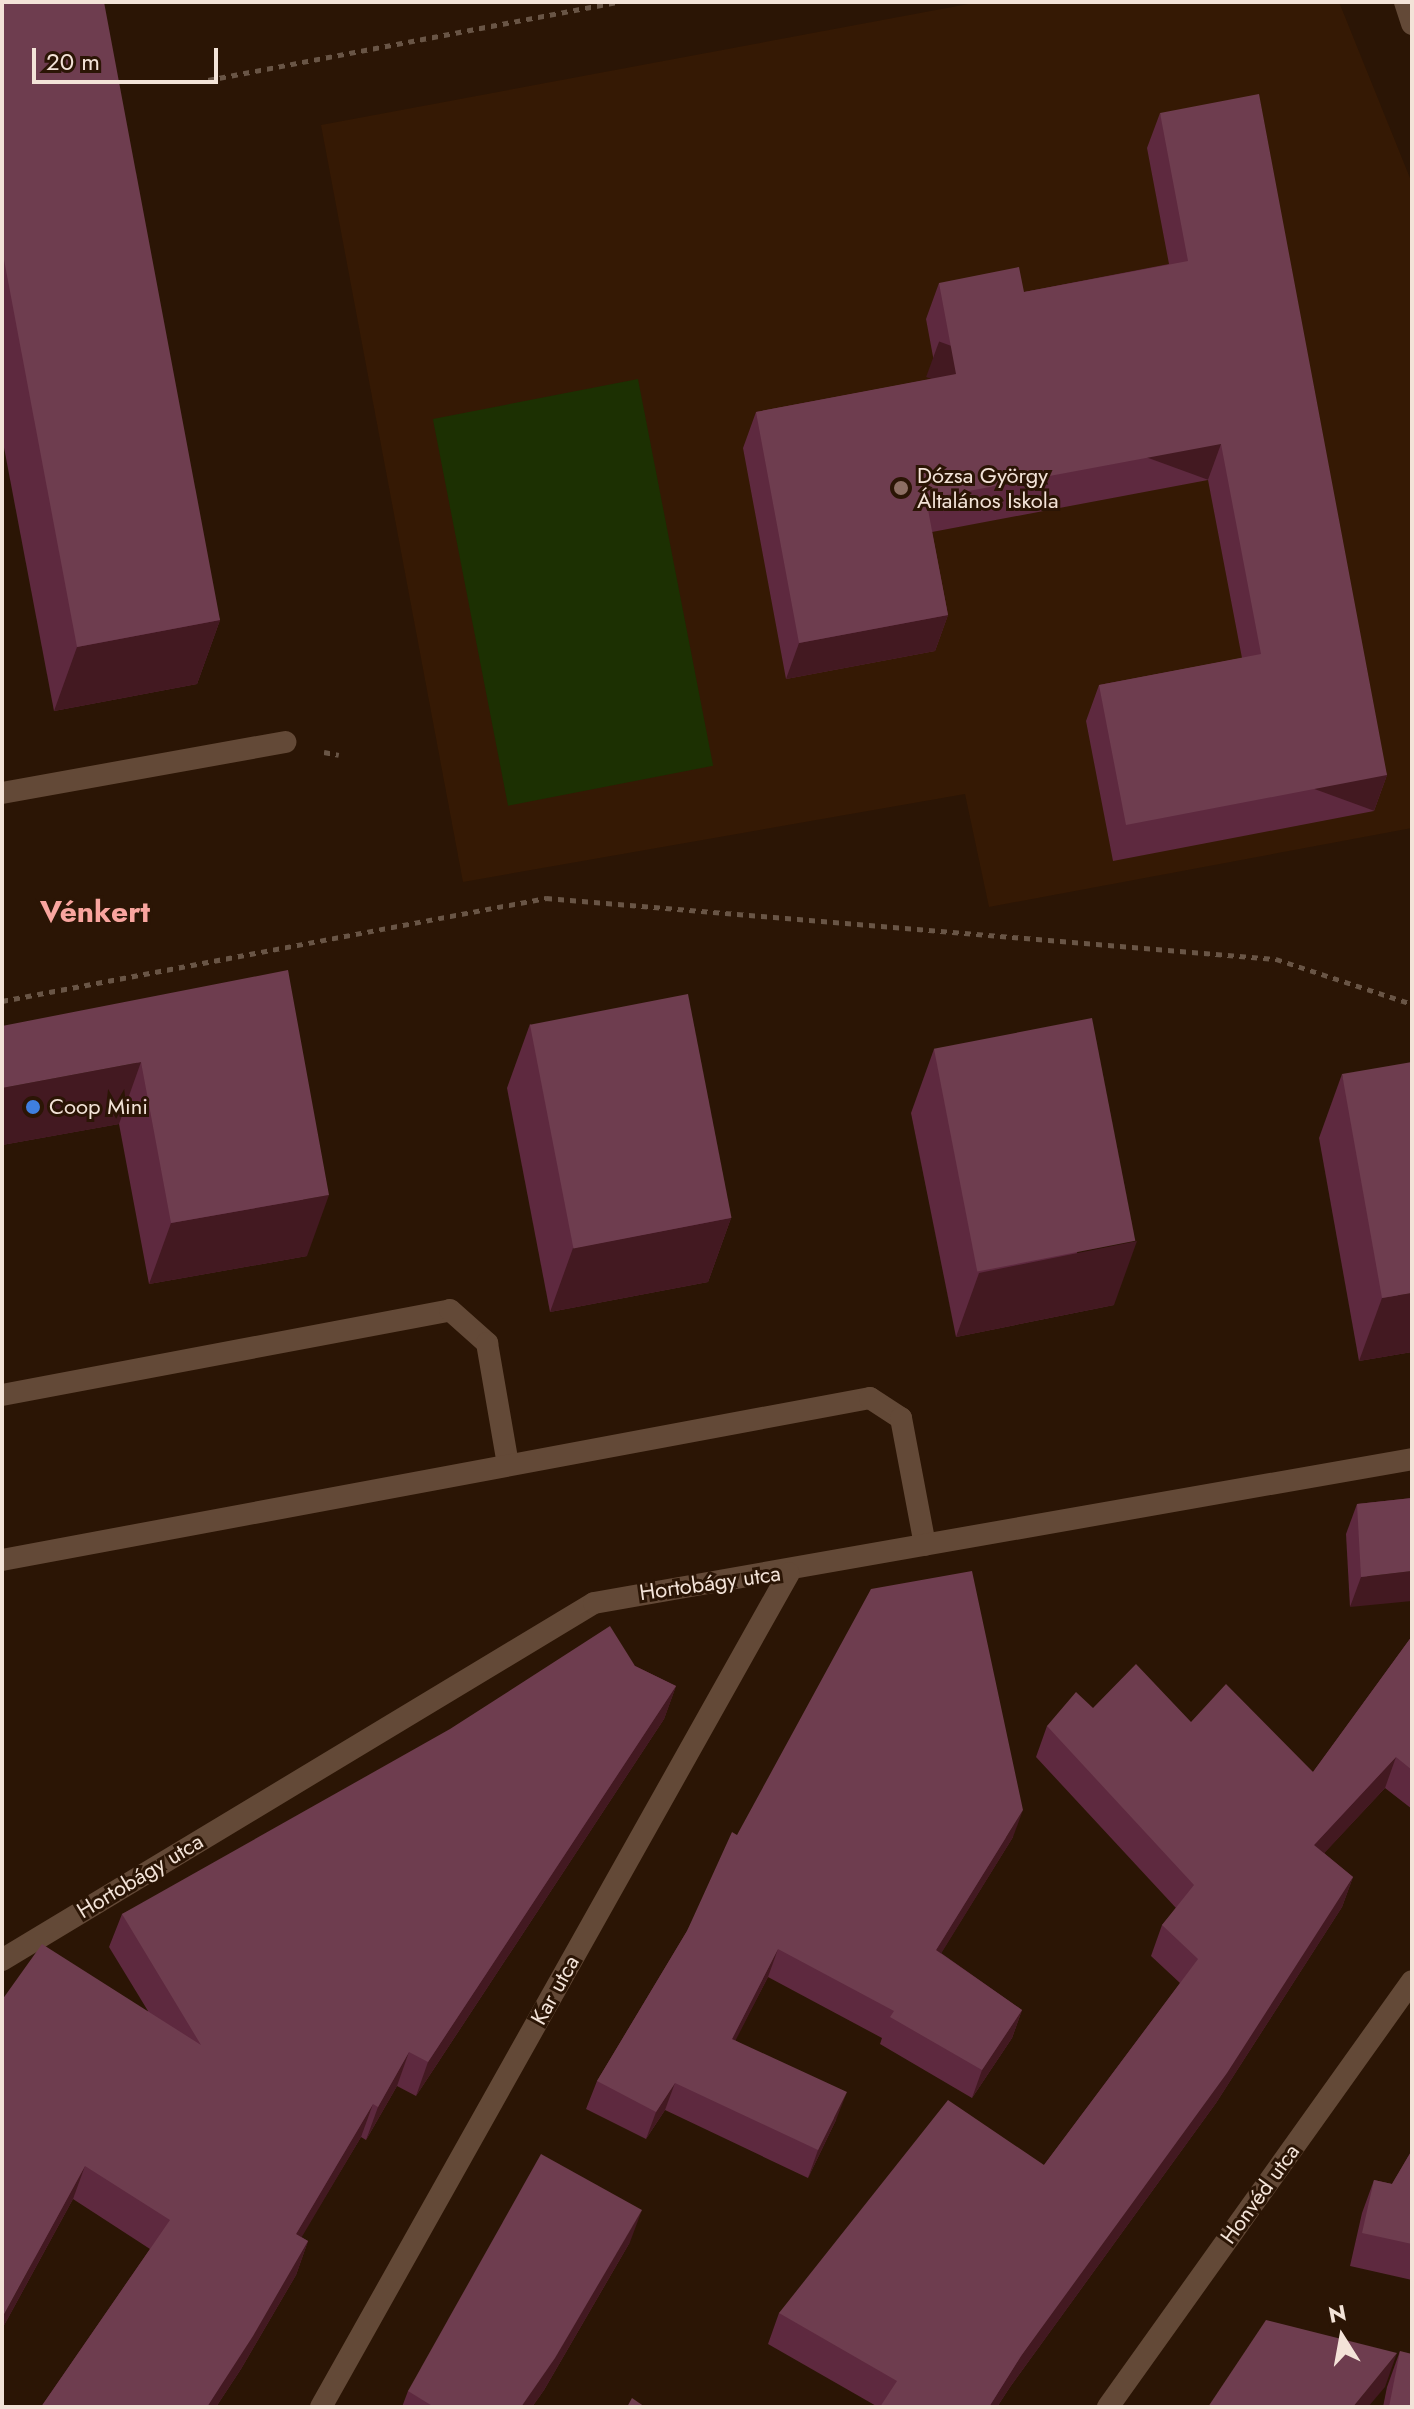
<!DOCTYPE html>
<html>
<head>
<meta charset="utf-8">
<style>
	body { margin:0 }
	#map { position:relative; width:1414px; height:2409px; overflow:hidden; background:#2b1505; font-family:Jost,sans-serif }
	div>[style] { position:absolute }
	.built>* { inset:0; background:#351904 }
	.green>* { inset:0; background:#1c3002; transform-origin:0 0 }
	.path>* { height:5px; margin-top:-2.5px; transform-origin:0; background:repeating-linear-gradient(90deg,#695546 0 6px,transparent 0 12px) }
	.minor>* { height:22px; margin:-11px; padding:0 11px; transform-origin:11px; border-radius:11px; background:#634937 }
	.tertiary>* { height:22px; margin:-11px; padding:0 11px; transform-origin:11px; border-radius:11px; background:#634937 }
	.wall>* { inset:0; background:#5e293f }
	.shaded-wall>* { inset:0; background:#431921; transform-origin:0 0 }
	.building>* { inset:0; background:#6e3d4f; transform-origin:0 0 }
	.dots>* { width:22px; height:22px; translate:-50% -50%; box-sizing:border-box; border:4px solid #2b1505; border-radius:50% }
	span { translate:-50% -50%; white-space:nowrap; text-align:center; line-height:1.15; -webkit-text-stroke:6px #2b1505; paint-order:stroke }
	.poi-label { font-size:22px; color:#f3e3d8 }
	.left { translate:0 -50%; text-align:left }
	.street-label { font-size:22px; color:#f3e3d8 }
	.district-label { font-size:30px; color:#f9a59f; font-weight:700 }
	.frame { position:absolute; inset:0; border:4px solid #f3e3d8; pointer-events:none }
	.north { position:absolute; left:1302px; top:2297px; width:80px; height:80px; -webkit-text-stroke:6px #2b1505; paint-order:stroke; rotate:349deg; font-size:22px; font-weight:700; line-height:32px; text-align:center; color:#f3e3d8 }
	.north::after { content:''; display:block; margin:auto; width:28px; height:36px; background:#f3e3d8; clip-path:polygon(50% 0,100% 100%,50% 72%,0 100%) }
	.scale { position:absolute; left:32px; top:48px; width:186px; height:36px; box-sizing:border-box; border:4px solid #f3e3d8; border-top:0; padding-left:10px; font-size:24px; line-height:28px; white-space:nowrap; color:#f3e3d8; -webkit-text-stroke:6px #2b1505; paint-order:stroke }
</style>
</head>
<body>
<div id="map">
	<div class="built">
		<div style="clip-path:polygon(979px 2px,1339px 2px,1412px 183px,1412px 828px,989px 907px,965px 794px,463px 882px,321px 125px)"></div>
	</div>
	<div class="green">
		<div style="left:638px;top:379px;width:394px;height:209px;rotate:79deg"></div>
	</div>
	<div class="path">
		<div style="left:208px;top:80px;width:415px;rotate:-10.8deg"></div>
		<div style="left:324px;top:752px;width:15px;rotate:11deg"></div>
		<div style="left:2px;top:1001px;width:554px;rotate:-10.72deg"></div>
		<div style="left:546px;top:898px;width:733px;rotate:4.78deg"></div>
		<div style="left:1276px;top:959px;width:143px;rotate:18.3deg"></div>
	</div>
	<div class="minor">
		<div style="left:2px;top:793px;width:288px;rotate:-10.2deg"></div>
		<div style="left:2px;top:1395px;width:456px;rotate:-10.7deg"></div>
		<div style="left:450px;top:1310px;width:50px;rotate:41.7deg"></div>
		<div style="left:487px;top:1343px;width:123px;rotate:80.2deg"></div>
		<div style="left:2px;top:1560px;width:883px;rotate:-10.57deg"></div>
		<div style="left:870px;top:1398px;width:37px;rotate:33deg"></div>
		<div style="left:901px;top:1418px;width:129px;rotate:79.3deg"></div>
		<div style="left:2px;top:1960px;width:691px;rotate:-31.09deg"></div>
		<div style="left:594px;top:1603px;width:831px;rotate:-9.98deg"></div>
		<div style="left:321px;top:2407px;width:956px;rotate:-60.7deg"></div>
		<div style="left:1108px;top:2407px;width:523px;rotate:-54.49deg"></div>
	</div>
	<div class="tertiary">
		<div style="left:1405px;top:2px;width:23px;rotate:72deg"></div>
	</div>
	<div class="wall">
		<div style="clip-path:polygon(2px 2px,220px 620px,197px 684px,54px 711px,2px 437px)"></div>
		<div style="clip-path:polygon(1160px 113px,1387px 775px,1374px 811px,1113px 861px,1086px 721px,1099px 685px,1242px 658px,1208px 480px,932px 532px,948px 615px,935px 651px,786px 679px,743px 448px,756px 412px,937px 378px,926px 319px,939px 283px,1024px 292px,1169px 264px,1147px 148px)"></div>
		<div style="clip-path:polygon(288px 970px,307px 1256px,149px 1284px,119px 1124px,2px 1145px)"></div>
		<div style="clip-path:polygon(530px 1024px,731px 1218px,708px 1282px,550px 1312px,507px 1088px)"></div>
		<div style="clip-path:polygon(934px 1049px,1114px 1305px,956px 1337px,911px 1113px)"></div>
		<div style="clip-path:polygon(1342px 1074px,1412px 1352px,1359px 1361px,1319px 1138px)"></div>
		<div style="clip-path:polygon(1412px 1498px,1350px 1607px,1346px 1534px,1357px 1504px)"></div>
		<div style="clip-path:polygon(1412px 1636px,1412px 1809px,1385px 1788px,1324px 1853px,1353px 1877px,1342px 1907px,1216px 2103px,1010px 2387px,997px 2407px,878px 2407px,768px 2344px,779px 2313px,1044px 2165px,1180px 1983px,1151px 1956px,1162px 1925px,1176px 1908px,1036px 1757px,1047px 1726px,1093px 1708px,1191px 1722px,1313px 1772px)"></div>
		<div style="clip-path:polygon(635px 1666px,676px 1686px,664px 1719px,416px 2096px,397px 2086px,366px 2140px,361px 2137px,301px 2237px,308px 2241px,296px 2275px,241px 2369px,216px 2407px,41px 2407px,150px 2249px,73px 2199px,2px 2329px,148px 2011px,109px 1947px,122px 1914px)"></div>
		<div style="clip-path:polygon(737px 1835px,1013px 1837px,941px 1953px,1022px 2010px,1012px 2038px,972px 2098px,880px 2044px,882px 2038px,768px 1977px,735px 2040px,836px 2120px,808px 2178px,665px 2110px,646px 2139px,586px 2109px,597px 2081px,687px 1931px)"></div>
		<div style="clip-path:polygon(1412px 2150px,1412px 2280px,1350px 2266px,1362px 2213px,1374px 2180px,1392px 2184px)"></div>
		<div style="clip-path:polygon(630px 2242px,544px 2390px,532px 2407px,402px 2407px,408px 2391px)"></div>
		<div style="clip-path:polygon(1400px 2351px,1412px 2407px,1383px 2407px,1387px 2387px)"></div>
	</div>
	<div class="shaded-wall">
		<div style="left:1221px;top:444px;width:38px;height:300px;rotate:110deg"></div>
		<div style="clip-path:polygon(948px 615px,935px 651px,786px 679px,799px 643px)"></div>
		<div style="clip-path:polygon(220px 620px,197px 684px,54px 711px,77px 647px)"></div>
		<div style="left:1387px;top:775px;width:38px;height:266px;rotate:110deg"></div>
		<div style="clip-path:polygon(141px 1062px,119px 1124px,2px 1145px,2px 1088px)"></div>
		<div style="clip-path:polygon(329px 1195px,307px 1256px,149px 1284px,171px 1223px)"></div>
		<div style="clip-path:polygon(731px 1218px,708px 1282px,550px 1312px,573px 1248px)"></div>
		<div style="clip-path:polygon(1137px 1241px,1114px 1305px,956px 1337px,979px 1273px)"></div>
		<div style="clip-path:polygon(1412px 1293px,1412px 1352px,1359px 1361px,1382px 1298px)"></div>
		<div style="clip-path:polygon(1412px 1571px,1412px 1601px,1350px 1607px,1361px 1577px)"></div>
		<div style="clip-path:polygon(676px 1686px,664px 1719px,416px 2096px,428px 2062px)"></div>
		<div style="clip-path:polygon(1396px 1757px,1385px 1788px,1303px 1876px,1314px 1845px)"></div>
		<div style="clip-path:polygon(1023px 1810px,1013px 1837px,926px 1978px,936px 1950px)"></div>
		<div style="clip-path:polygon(1353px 1877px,1342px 1907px,1216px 2103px,1010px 2387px,997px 2407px,989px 2407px,1021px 2356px)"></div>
		<div style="clip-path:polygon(778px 1949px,768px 1977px,722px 2067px,732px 2039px)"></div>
		<div style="clip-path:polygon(1022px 2010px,1012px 2038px,972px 2098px,982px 2070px)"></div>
		<div style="clip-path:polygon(409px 2052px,397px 2086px,366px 2140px,378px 2107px)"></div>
		<div style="clip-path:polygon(675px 2083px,665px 2110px,646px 2139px,656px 2112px)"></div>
		<div style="clip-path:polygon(847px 2092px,836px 2120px,808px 2178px,818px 2150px)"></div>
		<div style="clip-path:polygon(373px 2104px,361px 2137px,284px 2267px,296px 2234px)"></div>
		<div style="clip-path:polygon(85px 2166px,73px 2199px,2px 2329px,2px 2318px)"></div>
		<div style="clip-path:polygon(642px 2210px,630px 2242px,544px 2390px,532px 2407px,521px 2407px)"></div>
		<div style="clip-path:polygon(308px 2241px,296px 2275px,241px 2369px,216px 2407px,207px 2407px)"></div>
		<div style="clip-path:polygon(1397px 2353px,1385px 2387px,1368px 2407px,1353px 2407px)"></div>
	</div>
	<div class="building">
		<div style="clip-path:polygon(2px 2px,104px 2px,220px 620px,77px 647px,2px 249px)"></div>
		<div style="clip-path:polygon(1259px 94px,1387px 775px,1126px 825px,1099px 685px,1261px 654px,1221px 444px,926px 499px,948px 615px,799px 643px,756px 412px,956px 374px,939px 283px,1019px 267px,1024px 292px,1188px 261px,1160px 113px)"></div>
		<div style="clip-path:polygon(288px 970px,329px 1195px,171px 1223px,141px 1062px,2px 1088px,2px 1026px)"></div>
		<div style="left:688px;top:994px;width:228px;height:161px;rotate:79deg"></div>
		<div style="left:1092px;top:1018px;width:227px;height:161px;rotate:79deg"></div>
		<div style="clip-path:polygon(1412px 1062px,1412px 1293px,1382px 1298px,1342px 1074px)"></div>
		<div style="clip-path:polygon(1412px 1498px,1412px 1571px,1361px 1577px,1357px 1504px)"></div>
		<div style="clip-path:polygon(972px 1571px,1023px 1810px,936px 1950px,1022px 2010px,982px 2070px,890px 2017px,894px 2011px,778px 1949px,732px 2039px,847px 2092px,818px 2150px,675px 2083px,656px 2112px,597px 2081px,687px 1931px,732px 1832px,737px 1835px,871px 1589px)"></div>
		<div style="clip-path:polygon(610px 1626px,635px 1666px,676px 1686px,428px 2062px,409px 2052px,378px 2107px,373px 2104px,296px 2234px,308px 2241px,253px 2336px,207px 2407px,41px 2407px,170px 2220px,85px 2166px,2px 2318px,2px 2000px,42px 1944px,201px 2045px,122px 1914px,450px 1729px)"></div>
		<div style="clip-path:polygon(1412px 1636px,1412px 1770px,1396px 1757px,1314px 1845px,1353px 1877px,1227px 2073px,1021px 2356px,989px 2407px,880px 2407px,897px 2381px,779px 2313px,948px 2100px,1044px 2165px,1198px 1959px,1162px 1925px,1194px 1885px,1047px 1726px,1076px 1692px,1093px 1708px,1136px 1664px,1191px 1722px,1226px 1684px,1313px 1772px)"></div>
		<div style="clip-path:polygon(1412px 2150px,1412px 2244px,1362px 2233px,1374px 2180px,1392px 2184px)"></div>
		<div style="clip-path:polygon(541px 2154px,642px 2210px,555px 2358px,521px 2407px,434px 2407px,408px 2391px)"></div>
		<div style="clip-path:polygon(1266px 2320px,1397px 2353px,1353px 2407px,1208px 2407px)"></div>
		<div style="clip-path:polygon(1400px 2351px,1412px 2354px,1412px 2407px,1389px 2407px)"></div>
		<div style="clip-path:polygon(632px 2398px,645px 2407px,627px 2407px)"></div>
	</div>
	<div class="dots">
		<div style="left:901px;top:488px;background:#8d6e63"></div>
		<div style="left:33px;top:1107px;background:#3f7fe0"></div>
	</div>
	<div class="poi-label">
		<span class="left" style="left:917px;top:488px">Dózsa György<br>Általános Iskola</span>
		<span class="left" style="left:49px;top:1107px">Coop Mini</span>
	</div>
	<div class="street-label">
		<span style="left:710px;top:1583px;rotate:-8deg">Hortobágy utca</span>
		<span style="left:140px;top:1876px;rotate:-31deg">Hortobágy utca</span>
		<span style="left:555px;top:1990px;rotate:-61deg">Kar utca</span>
		<span style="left:1260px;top:2194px;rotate:-54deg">Honvéd utca</span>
	</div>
	<div class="district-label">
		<span style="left:95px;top:912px">Vénkert</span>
	</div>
	<div class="frame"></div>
	<div class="north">N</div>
	<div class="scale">20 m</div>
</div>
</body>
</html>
